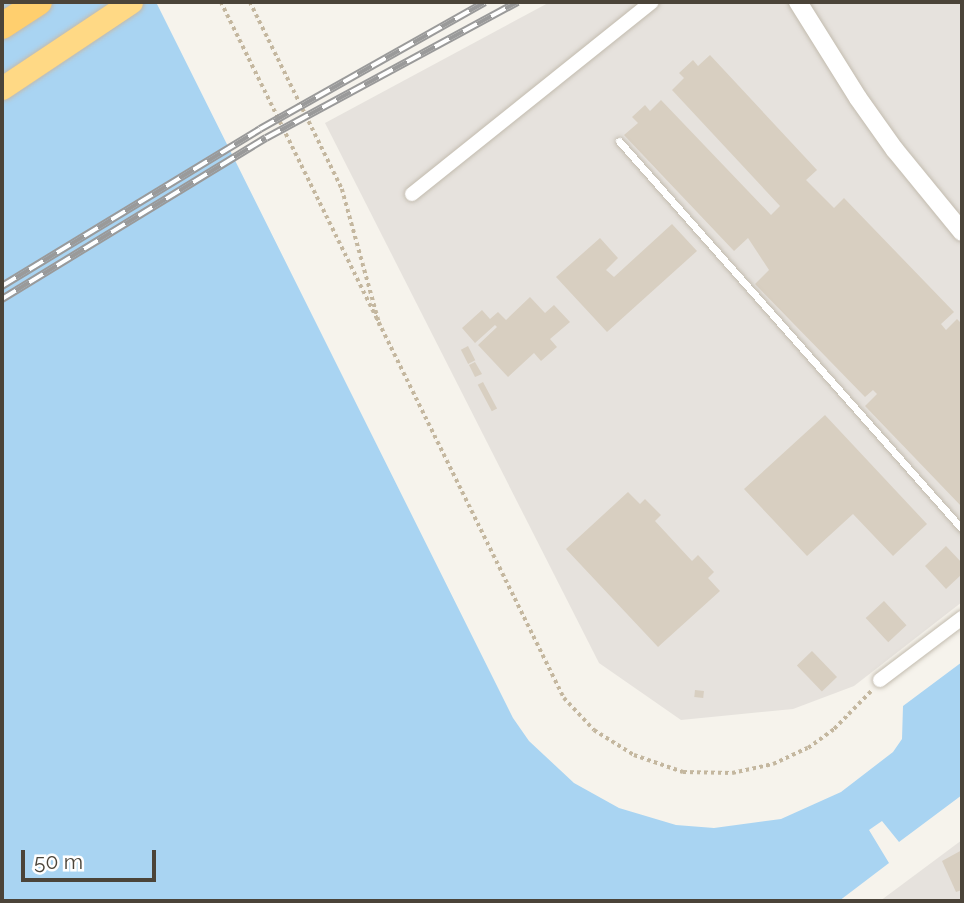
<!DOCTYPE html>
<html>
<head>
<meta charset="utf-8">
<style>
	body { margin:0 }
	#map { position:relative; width:964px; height:903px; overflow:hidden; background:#f6f3ec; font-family:Raleway,sans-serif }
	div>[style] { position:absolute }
	.industrial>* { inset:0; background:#e6e2dd }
	.water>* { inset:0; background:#a9d4f2 }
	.building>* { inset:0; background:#d8cfc1; transform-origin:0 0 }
	.path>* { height:3.5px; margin-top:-1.75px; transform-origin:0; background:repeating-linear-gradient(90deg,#c4b79f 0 3.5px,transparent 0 7px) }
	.roads { filter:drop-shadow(0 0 2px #c2bbae) drop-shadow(0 0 2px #c2bbae) }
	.service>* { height:7px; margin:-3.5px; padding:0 3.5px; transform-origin:3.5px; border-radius:3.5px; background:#fff }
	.minor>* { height:14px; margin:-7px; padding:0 7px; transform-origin:7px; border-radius:7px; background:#fff }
	.tertiary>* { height:18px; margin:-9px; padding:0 9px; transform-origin:9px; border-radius:9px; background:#fff }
	.trunk>* { height:23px; margin:-11.5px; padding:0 11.5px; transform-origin:11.5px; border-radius:11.5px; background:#ffd985 }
	.motorway>* { height:26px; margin:-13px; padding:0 13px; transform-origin:13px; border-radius:13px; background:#ffcf6e }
	.rail>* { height:8px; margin-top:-4px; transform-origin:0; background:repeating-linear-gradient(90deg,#fff 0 16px,#9a9a9a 0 32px); box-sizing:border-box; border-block:2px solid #9a9a9a }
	span { translate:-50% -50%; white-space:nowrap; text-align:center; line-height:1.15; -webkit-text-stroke:5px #fff; paint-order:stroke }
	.frame { position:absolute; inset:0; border:4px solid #4b4439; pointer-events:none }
	.scale { position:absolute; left:21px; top:850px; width:135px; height:32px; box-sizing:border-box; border:4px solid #4b4439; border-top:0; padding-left:9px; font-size:21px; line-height:24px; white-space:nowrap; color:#4b4439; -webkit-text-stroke:5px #fff; paint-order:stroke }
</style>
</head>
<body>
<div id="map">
	<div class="industrial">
		<div style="clip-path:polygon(550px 2px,962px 2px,962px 602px,854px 686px,793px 709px,681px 720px,599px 663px,325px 123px)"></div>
		<div style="clip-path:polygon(962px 840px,962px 901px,880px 901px)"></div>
	</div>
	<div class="water">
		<div style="clip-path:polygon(2px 2px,156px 2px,513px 718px,529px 741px,574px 783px,619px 808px,676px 825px,714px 828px,781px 819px,841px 792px,893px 752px,902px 739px,903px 706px,962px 662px,962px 795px,899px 842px,882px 821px,869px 830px,889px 863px,839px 901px,2px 901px)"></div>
	</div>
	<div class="building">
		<div style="clip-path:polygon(710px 55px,817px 170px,806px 180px,834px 208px,844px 198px,954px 312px,941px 324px,946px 330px,957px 319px,962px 324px,962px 507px,865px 406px,877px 394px,873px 390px,865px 397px,755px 284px,769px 270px,748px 238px,734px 251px,624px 135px,638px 123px,632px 117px,645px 105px,650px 111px,661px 100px,771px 215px,780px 206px,672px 90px,684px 78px,679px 73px,693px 60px,698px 66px)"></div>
		<div style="clip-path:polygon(672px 224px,697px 251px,607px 332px,556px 277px,600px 238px,618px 258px,606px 270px,614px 277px)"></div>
		<div style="clip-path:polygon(530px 297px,545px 313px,554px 305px,570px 322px,550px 339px,557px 347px,541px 361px,534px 353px,508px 377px,478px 345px,497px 327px,495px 325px,475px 343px,462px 328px,482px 310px,490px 319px,498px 312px,506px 320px)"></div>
		<div style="left:468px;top:346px;width:16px;height:8px;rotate:63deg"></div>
		<div style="clip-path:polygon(475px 362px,482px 374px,475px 377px,469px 365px)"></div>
		<div style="left:483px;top:382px;width:30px;height:6px;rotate:62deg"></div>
		<div style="clip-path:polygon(825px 415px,927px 524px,893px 556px,853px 514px,807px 556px,744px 489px)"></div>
		<div style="clip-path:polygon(628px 492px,640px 504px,645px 499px,661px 515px,655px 521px,692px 561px,698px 555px,714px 572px,708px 578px,720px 591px,658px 647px,566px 549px)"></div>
		<div style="clip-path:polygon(946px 546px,962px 563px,962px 574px,946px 589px,925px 566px)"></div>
		<div style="left:884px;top:601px;width:33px;height:25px;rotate:47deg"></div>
		<div style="left:812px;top:651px;width:36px;height:21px;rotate:46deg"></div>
		<div style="left:695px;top:690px;width:9px;height:7px;rotate:6deg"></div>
		<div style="clip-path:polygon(962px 850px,962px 890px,956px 892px,942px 861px)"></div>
	</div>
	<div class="path">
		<div style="left:221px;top:2px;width:776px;rotate:63.77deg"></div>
		<div style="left:564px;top:698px;width:44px;rotate:46.8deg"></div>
		<div style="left:594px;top:730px;width:47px;rotate:32deg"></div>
		<div style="left:634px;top:755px;width:52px;rotate:19.1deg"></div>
		<div style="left:683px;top:772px;width:49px;rotate:1.2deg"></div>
		<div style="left:732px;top:773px;width:42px;rotate:-12.4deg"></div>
		<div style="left:773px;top:764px;width:38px;rotate:-25deg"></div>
		<div style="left:808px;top:748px;width:32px;rotate:-36deg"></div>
		<div style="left:834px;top:729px;width:54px;rotate:-45.7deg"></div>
		<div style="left:250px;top:2px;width:208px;rotate:63.8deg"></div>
		<div style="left:342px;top:189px;width:142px;rotate:74.5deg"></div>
	</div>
	<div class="roads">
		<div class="service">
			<div style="left:619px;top:141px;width:518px;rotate:48.52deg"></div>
		</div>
		<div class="minor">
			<div style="left:412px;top:194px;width:307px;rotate:-38.7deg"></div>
			<div style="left:880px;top:680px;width:103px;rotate:-37.1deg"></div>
		</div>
		<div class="tertiary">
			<div style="left:798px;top:2px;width:113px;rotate:58deg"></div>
			<div style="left:858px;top:98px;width:64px;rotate:54.6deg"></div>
			<div style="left:895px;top:150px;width:106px;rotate:50.7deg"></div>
		</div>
		<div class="trunk">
			<div style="left:2px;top:88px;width:155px;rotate:-33.7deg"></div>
		</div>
		<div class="motorway">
			<div style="left:2px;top:26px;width:44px;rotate:-33deg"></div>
		</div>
	</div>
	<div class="rail">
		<div style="left:2px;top:286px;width:302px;rotate:-31.3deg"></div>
		<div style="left:260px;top:129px;width:258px;rotate:-29.4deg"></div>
		<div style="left:2px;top:299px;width:309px;rotate:-31.4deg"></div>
		<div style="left:266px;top:138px;width:286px;rotate:-28.4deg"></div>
	</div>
	<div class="frame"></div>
	<div class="scale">50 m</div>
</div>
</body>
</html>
